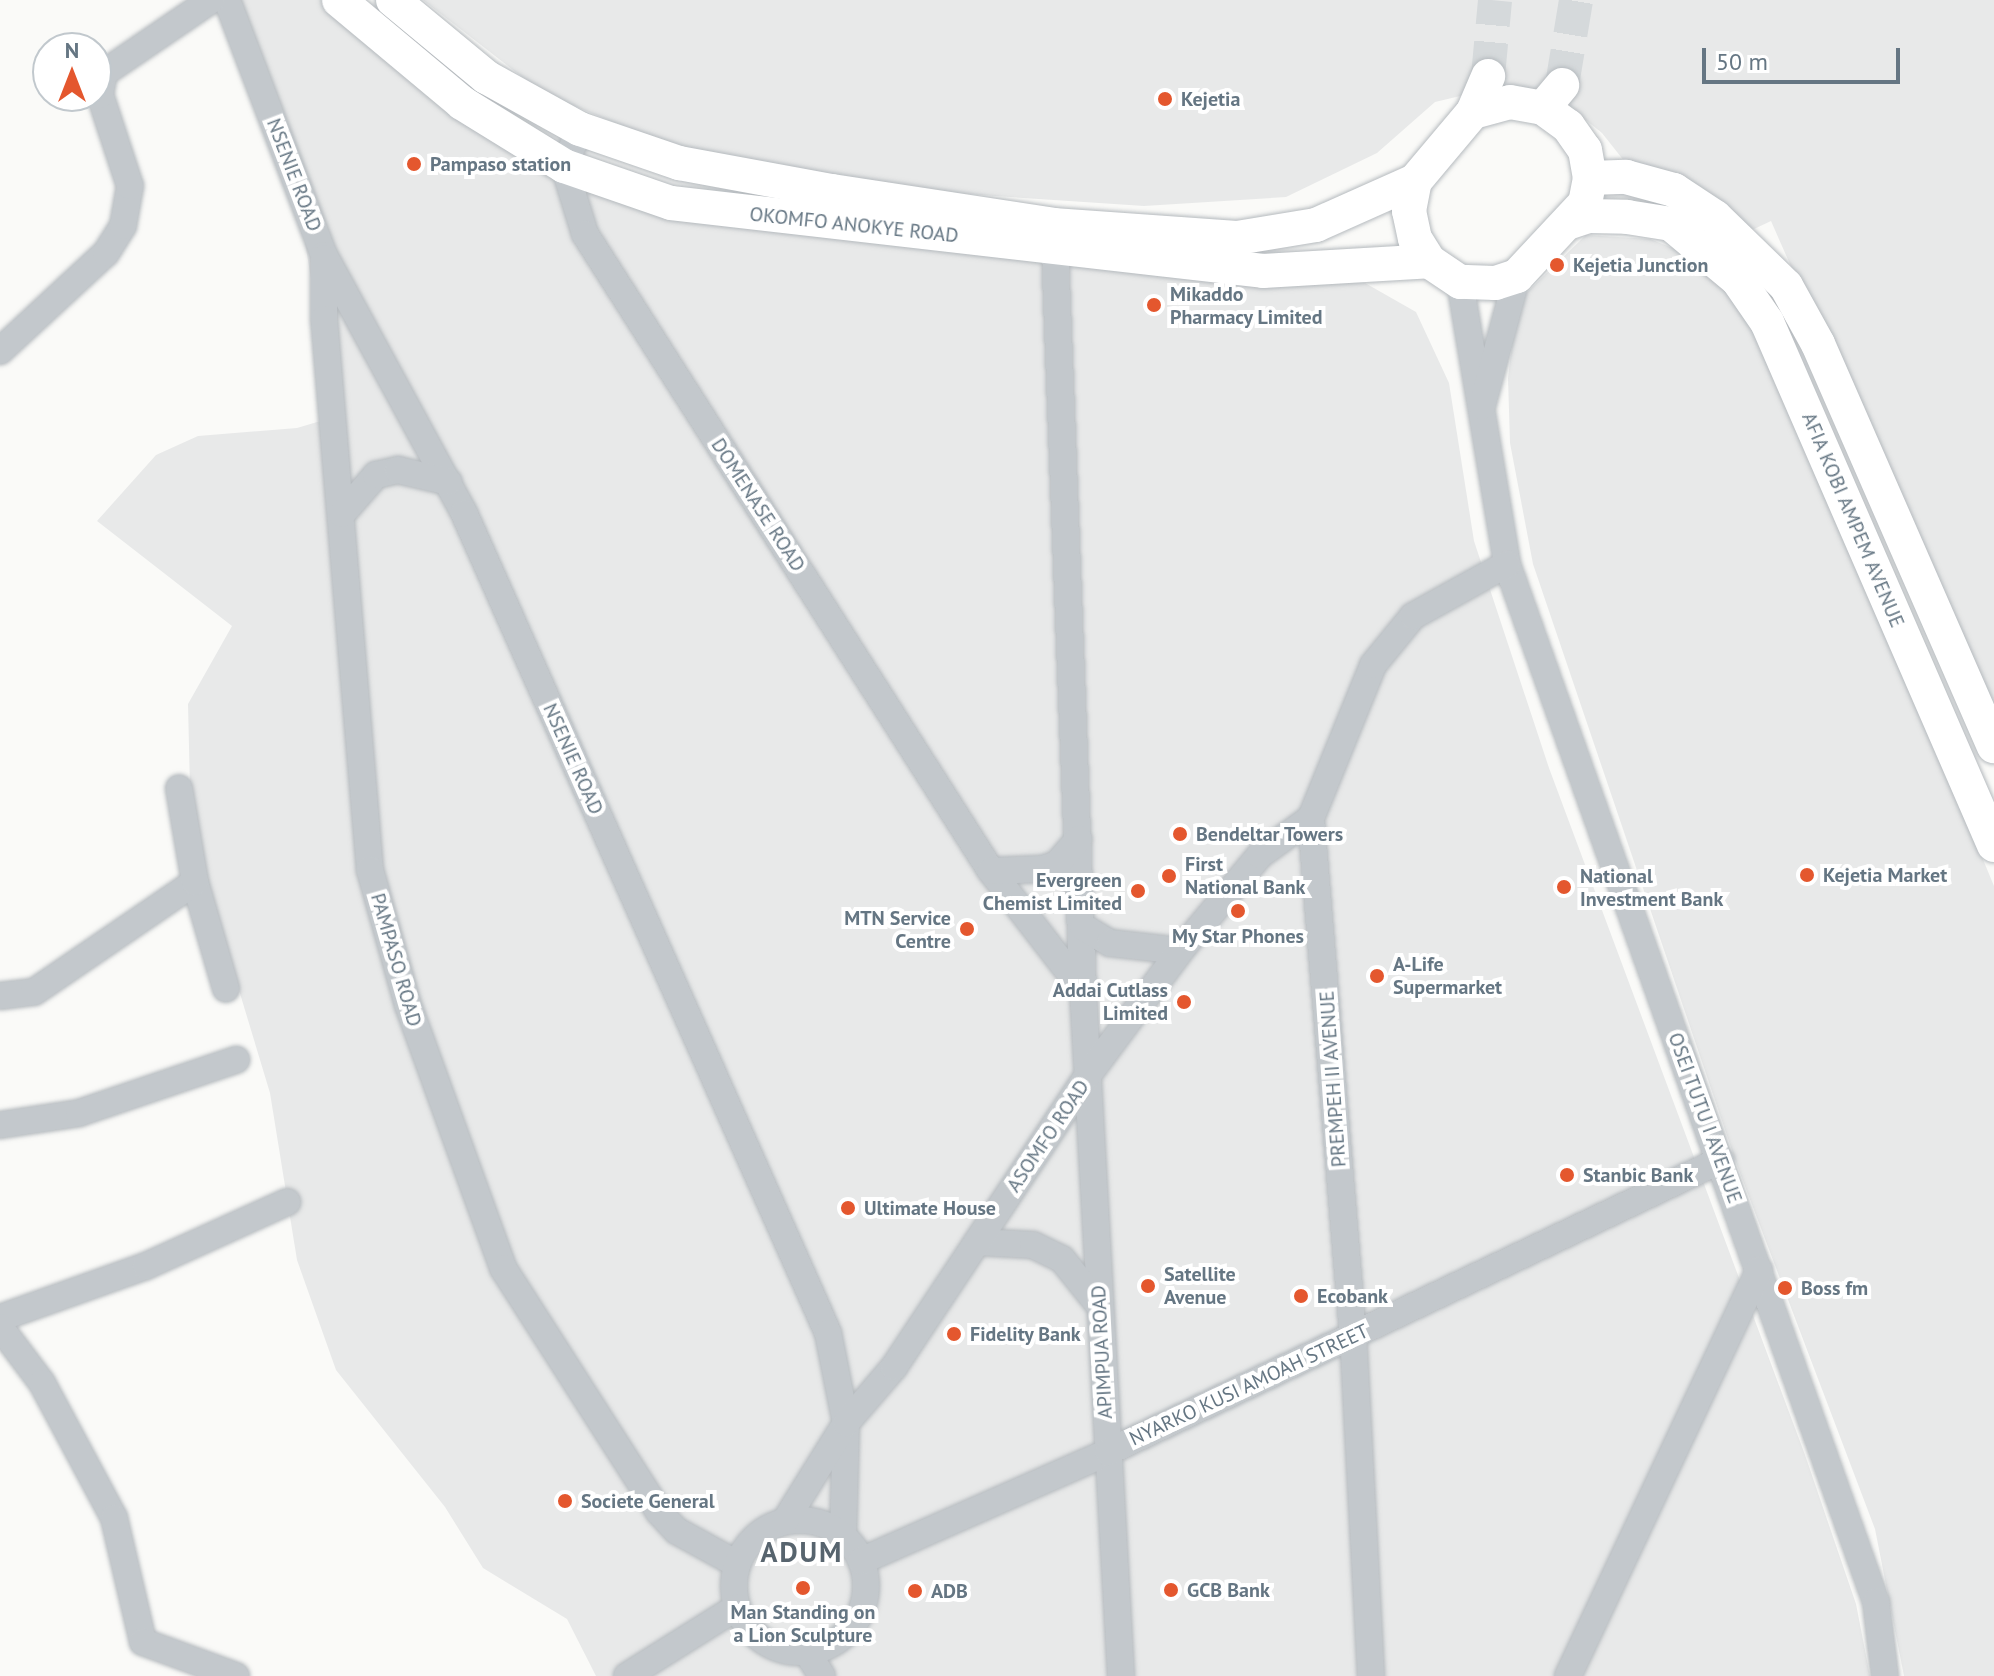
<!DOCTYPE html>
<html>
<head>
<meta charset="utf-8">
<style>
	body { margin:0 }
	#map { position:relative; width:1994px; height:1676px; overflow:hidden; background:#fafaf8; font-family:"PT Sans",sans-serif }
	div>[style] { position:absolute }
	.built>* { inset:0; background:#e8e9e9 }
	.major-tunnel>* { height:34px; margin-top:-17px; transform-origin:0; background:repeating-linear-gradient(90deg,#d5d9db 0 34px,transparent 0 51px) }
	.roads { filter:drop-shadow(0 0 2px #b5babe) drop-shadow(0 0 2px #b5babe) }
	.minor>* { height:26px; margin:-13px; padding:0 13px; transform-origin:13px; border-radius:13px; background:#c3c8cc }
	.minor>.ring { margin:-13px; padding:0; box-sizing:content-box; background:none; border:26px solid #c3c8cc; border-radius:50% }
	.major>* { height:34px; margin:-17px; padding:0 17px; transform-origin:17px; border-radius:17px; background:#fff }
	.dots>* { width:22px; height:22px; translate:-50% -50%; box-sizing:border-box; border:4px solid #fff; border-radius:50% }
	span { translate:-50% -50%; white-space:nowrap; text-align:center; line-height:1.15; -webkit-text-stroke:8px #fff; paint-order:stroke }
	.poi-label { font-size:20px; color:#657683; font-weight:700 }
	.left { translate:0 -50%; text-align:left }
	.right { translate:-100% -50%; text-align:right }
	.street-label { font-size:20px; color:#657683 }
	.district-label { font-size:28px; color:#57646e; font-weight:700; letter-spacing:2px }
	.north { position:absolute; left:32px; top:32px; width:80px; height:80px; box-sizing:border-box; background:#fff; border:2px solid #c1c8cd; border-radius:50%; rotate:0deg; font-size:22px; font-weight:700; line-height:32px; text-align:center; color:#657683 }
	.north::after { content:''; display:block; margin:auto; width:28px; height:36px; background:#e4572e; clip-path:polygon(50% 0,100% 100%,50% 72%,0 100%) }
	.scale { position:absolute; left:1702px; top:48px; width:198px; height:36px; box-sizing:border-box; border:4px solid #657683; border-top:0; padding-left:10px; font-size:24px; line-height:28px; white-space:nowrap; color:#657683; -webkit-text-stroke:6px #fff; paint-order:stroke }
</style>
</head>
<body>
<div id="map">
	<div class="built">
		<div style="clip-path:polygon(229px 0,332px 0,624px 196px,1358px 279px,1416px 312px,1449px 383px,1474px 541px,1549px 768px,1805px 1455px,1856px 1604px,1870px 1676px,596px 1676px,567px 1619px,483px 1568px,445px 1507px,336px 1370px,297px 1260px,270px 1093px,191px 831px,188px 704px,232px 626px,97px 521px,156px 455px,198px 436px,297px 428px,334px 417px,293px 170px)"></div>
		<div style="clip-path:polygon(423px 0,1994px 0,1994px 728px,1771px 221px,1737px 237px,1640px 181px,1602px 133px,1556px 96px,1494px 88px,1435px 102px,1377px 153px,1286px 197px,1144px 206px,936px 192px,671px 146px,543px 93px)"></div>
		<div style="clip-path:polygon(1586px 235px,1650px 239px,1695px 257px,1733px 294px,1799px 415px,1994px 886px,1994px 1676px,1904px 1676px,1875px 1529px,1737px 1165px,1533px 564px,1510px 443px,1508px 378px,1517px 302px)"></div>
	</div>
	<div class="major-tunnel">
		<div style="left:1488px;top:76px;width:76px;rotate:-84.7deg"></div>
		<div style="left:1562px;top:85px;width:86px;rotate:-80.6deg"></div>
	</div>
	<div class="roads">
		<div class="minor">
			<div style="left:227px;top:0;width:273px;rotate:69.2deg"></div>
			<div style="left:324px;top:255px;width:294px;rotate:61.5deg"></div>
			<div style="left:464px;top:513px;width:897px;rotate:66.06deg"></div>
			<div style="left:828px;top:1333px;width:92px;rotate:78.7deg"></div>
			<div style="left:846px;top:1423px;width:112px;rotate:91.5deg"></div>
			<div style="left:580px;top:129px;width:40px;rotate:113.4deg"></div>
			<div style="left:564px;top:166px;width:71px;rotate:72.8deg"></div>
			<div style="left:585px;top:234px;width:755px;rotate:57.49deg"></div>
			<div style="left:991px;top:871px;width:150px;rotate:52.3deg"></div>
			<div style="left:1055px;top:250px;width:741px;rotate:87.83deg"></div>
			<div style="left:1083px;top:990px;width:687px;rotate:86.83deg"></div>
			<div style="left:324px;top:258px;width:61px;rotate:90deg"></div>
			<div style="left:324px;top:319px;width:553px;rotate:85.23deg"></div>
			<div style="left:370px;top:870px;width:140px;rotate:74.3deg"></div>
			<div style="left:408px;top:1005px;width:280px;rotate:70.1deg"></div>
			<div style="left:503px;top:1268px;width:290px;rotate:57.4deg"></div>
			<div style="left:659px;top:1512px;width:26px;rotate:47deg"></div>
			<div style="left:677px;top:1531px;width:68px;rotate:28.8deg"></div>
			<div style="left:1460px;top:282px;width:286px;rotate:80.5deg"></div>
			<div style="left:1507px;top:564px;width:1102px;rotate:70.43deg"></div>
			<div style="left:1876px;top:1602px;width:75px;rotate:83.1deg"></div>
			<div style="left:0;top:351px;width:144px;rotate:-42.8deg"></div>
			<div style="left:106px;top:253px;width:32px;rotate:-58deg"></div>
			<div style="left:123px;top:226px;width:41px;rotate:-80.1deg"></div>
			<div style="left:130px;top:186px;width:96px;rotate:-108.2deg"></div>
			<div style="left:100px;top:95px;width:22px;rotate:-80deg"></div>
			<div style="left:104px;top:73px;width:130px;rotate:-34.3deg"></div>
			<div style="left:1482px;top:406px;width:135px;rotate:-74.9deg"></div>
			<div style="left:342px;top:514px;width:52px;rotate:-48.9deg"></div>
			<div style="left:376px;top:475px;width:23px;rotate:-13deg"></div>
			<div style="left:398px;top:470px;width:52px;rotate:13.2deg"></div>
			<div style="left:991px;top:871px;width:51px;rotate:-2.2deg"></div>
			<div style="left:1042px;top:869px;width:16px;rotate:-18deg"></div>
			<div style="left:1057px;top:864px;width:33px;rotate:-49deg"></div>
			<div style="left:195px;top:882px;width:111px;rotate:73.8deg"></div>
			<div style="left:1083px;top:927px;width:31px;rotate:31deg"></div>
			<div style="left:1110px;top:943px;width:70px;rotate:6.5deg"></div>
			<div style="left:0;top:996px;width:34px;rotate:-7deg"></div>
			<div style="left:34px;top:992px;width:195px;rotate:-34.3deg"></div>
			<div style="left:195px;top:882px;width:95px;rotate:-99.7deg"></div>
			<div style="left:0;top:1125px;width:80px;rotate:-8.6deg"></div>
			<div style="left:79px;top:1113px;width:166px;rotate:-18.7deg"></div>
			<div style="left:977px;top:1242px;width:56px;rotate:3.1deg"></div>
			<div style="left:1033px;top:1245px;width:32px;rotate:26deg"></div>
			<div style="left:1062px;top:1259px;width:59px;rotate:51.2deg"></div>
			<div style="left:0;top:1318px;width:155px;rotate:-19.6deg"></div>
			<div style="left:146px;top:1266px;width:155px;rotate:-24.4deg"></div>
			<div style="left:0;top:1327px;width:70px;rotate:53.1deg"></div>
			<div style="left:42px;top:1383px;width:153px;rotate:61.9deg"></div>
			<div style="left:114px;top:1518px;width:127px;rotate:76.8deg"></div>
			<div style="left:143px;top:1642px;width:99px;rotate:20.1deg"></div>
			<div class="ring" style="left:734px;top:1520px;width:106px;height:106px"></div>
			<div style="left:785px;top:1521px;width:115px;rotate:-58.1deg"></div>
			<div style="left:846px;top:1423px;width:74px;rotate:-49.4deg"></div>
			<div style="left:894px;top:1367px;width:351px;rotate:-56.4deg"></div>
			<div style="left:1088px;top:1075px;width:154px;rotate:-53.4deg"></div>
			<div style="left:1180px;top:951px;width:125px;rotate:-50.2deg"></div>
			<div style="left:1260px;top:855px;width:63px;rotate:-36deg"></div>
			<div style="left:861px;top:1561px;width:270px;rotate:-23.8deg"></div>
			<div style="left:1108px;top:1452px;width:679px;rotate:-25.47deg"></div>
			<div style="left:807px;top:1652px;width:28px;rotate:58deg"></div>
			<div style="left:627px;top:1676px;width:130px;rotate:-32.1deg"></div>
			<div style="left:1371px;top:1676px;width:340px;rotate:-93deg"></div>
			<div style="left:1353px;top:1336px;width:520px;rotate:-94.64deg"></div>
			<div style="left:1311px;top:818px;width:165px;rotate:-67.9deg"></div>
			<div style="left:1373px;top:665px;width:63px;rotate:-50.8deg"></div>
			<div style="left:1413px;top:616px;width:107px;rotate:-29deg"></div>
			<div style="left:1568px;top:1676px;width:449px;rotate:-64.8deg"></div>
		</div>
		<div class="major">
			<div style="left:339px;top:0;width:160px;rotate:39.9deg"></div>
			<div style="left:462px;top:103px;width:120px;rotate:31.7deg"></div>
			<div style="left:564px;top:166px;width:113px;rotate:19.1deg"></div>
			<div style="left:671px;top:203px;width:596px;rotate:6.55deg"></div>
			<div style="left:1263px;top:271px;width:166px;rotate:-3.4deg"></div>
			<div style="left:393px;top:0;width:121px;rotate:39.6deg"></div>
			<div style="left:486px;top:77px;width:107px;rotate:29deg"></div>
			<div style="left:580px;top:129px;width:105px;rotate:19deg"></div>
			<div style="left:679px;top:163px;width:156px;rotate:10.4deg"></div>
			<div style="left:832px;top:191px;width:224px;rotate:8.7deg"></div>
			<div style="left:1053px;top:225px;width:184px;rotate:4deg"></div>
			<div style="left:1237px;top:238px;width:80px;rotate:-9.3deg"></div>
			<div style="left:1316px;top:225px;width:108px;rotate:-24deg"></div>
			<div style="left:1510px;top:102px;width:34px;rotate:10deg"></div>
			<div style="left:1543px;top:108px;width:31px;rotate:36deg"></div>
			<div style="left:1568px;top:126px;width:29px;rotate:55deg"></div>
			<div style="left:1585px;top:150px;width:28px;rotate:80deg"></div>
			<div style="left:1590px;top:178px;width:25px;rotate:101deg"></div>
			<div style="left:1585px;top:203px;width:100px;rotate:133deg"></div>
			<div style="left:1517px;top:276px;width:23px;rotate:162deg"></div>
			<div style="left:1495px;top:283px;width:35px;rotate:-178deg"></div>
			<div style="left:1460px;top:282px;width:37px;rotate:-146deg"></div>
			<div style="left:1429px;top:261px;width:26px;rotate:-122deg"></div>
			<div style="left:1415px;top:239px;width:29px;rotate:-102deg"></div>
			<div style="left:1409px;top:211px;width:31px;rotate:-79deg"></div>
			<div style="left:1415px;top:181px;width:90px;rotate:-50deg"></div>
			<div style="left:1473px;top:112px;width:38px;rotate:-15deg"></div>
			<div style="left:1543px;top:108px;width:30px;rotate:-50deg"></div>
			<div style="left:1473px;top:112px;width:39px;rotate:-67deg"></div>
			<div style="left:1590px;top:178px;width:36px;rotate:-2deg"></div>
			<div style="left:1626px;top:177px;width:50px;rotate:15.2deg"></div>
			<div style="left:1674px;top:190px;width:49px;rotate:33.4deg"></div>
			<div style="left:1715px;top:217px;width:99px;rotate:44.2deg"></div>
			<div style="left:1786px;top:286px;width:66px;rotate:61.1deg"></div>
			<div style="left:1818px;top:344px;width:439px;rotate:66.4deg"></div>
			<div style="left:1570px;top:222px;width:19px;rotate:-18deg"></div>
			<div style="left:1588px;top:216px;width:39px;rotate:1deg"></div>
			<div style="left:1627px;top:217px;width:45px;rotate:9deg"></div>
			<div style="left:1671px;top:224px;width:87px;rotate:39.9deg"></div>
			<div style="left:1738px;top:280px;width:51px;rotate:55.4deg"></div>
			<div style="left:1767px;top:322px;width:570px;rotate:66.54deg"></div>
		</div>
	</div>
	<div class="dots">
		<div style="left:1165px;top:99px;background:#e4572e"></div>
		<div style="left:414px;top:164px;background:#e4572e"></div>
		<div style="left:1557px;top:265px;background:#e4572e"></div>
		<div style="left:1154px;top:305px;background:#e4572e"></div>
		<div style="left:1180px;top:834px;background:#e4572e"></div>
		<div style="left:1807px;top:875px;background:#e4572e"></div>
		<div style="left:1169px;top:876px;background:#e4572e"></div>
		<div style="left:1564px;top:887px;background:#e4572e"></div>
		<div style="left:1138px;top:891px;background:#e4572e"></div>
		<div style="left:1238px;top:911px;background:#e4572e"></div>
		<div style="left:967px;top:929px;background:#e4572e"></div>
		<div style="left:1377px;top:976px;background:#e4572e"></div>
		<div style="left:1184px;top:1002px;background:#e4572e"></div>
		<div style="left:1567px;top:1175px;background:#e4572e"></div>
		<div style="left:848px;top:1208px;background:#e4572e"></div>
		<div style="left:1148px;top:1286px;background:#e4572e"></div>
		<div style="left:1785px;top:1288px;background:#e4572e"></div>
		<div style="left:1301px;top:1296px;background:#e4572e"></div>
		<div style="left:954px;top:1334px;background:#e4572e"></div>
		<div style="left:565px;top:1501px;background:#e4572e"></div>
		<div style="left:803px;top:1588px;background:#e4572e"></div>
		<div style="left:1171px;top:1590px;background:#e4572e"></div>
		<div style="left:915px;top:1591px;background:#e4572e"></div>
	</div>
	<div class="poi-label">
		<span class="left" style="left:1181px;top:99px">Kejetia</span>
		<span class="left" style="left:430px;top:164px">Pampaso station</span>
		<span class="left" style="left:1573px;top:265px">Kejetia Junction</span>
		<span class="left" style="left:1170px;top:306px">Mikaddo<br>Pharmacy Limited</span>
		<span class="left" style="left:1196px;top:834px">Bendeltar Towers</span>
		<span class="left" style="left:1185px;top:876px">First<br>National Bank</span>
		<span class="left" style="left:1823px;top:875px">Kejetia Market</span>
		<span class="left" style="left:1580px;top:888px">National<br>Investment Bank</span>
		<span class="right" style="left:1122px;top:892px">Evergreen<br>Chemist Limited</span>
		<span class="right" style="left:951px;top:930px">MTN Service<br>Centre</span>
		<span style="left:1238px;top:936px">My Star Phones</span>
		<span class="left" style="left:1393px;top:976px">A-Life<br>Supermarket</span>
		<span class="right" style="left:1168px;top:1002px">Addai Cutlass<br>Limited</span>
		<span class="left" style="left:1583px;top:1175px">Stanbic Bank</span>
		<span class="left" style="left:864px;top:1208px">Ultimate House</span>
		<span class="left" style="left:1164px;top:1286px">Satellite<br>Avenue</span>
		<span class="left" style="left:1801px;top:1288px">Boss fm</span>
		<span class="left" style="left:1317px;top:1296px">Ecobank</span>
		<span class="left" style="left:970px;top:1334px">Fidelity Bank</span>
		<span class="left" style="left:581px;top:1501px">Societe General</span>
		<span class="left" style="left:1187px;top:1590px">GCB Bank</span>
		<span class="left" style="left:931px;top:1591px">ADB</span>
		<span style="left:803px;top:1624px">Man Standing on<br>a Lion Sculpture</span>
	</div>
	<div class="street-label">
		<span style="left:294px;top:175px;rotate:69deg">NSENIE ROAD</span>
		<span style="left:854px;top:225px;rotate:6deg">OKOMFO ANOKYE ROAD</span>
		<span style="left:758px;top:505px;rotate:57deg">DOMENASE ROAD</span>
		<span style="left:1853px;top:520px;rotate:67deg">AFIA KOBI AMPEM AVENUE</span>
		<span style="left:573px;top:759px;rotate:66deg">NSENIE ROAD</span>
		<span style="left:396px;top:960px;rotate:74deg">PAMPASO ROAD</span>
		<span style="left:1333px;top:1079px;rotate:-94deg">PREMPEH II AVENUE</span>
		<span style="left:1705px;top:1118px;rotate:70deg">OSEI TUTU I AVENUE</span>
		<span style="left:1048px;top:1136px;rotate:-56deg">ASOMFO ROAD</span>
		<span style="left:1102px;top:1352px;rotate:-93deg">APIMPUA ROAD</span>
		<span style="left:1249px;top:1385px;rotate:-25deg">NYARKO KUSI AMOAH STREET</span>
	</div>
	<div class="district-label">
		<span style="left:802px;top:1552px">ADUM</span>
	</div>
	<div class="north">N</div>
	<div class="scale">50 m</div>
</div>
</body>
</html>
